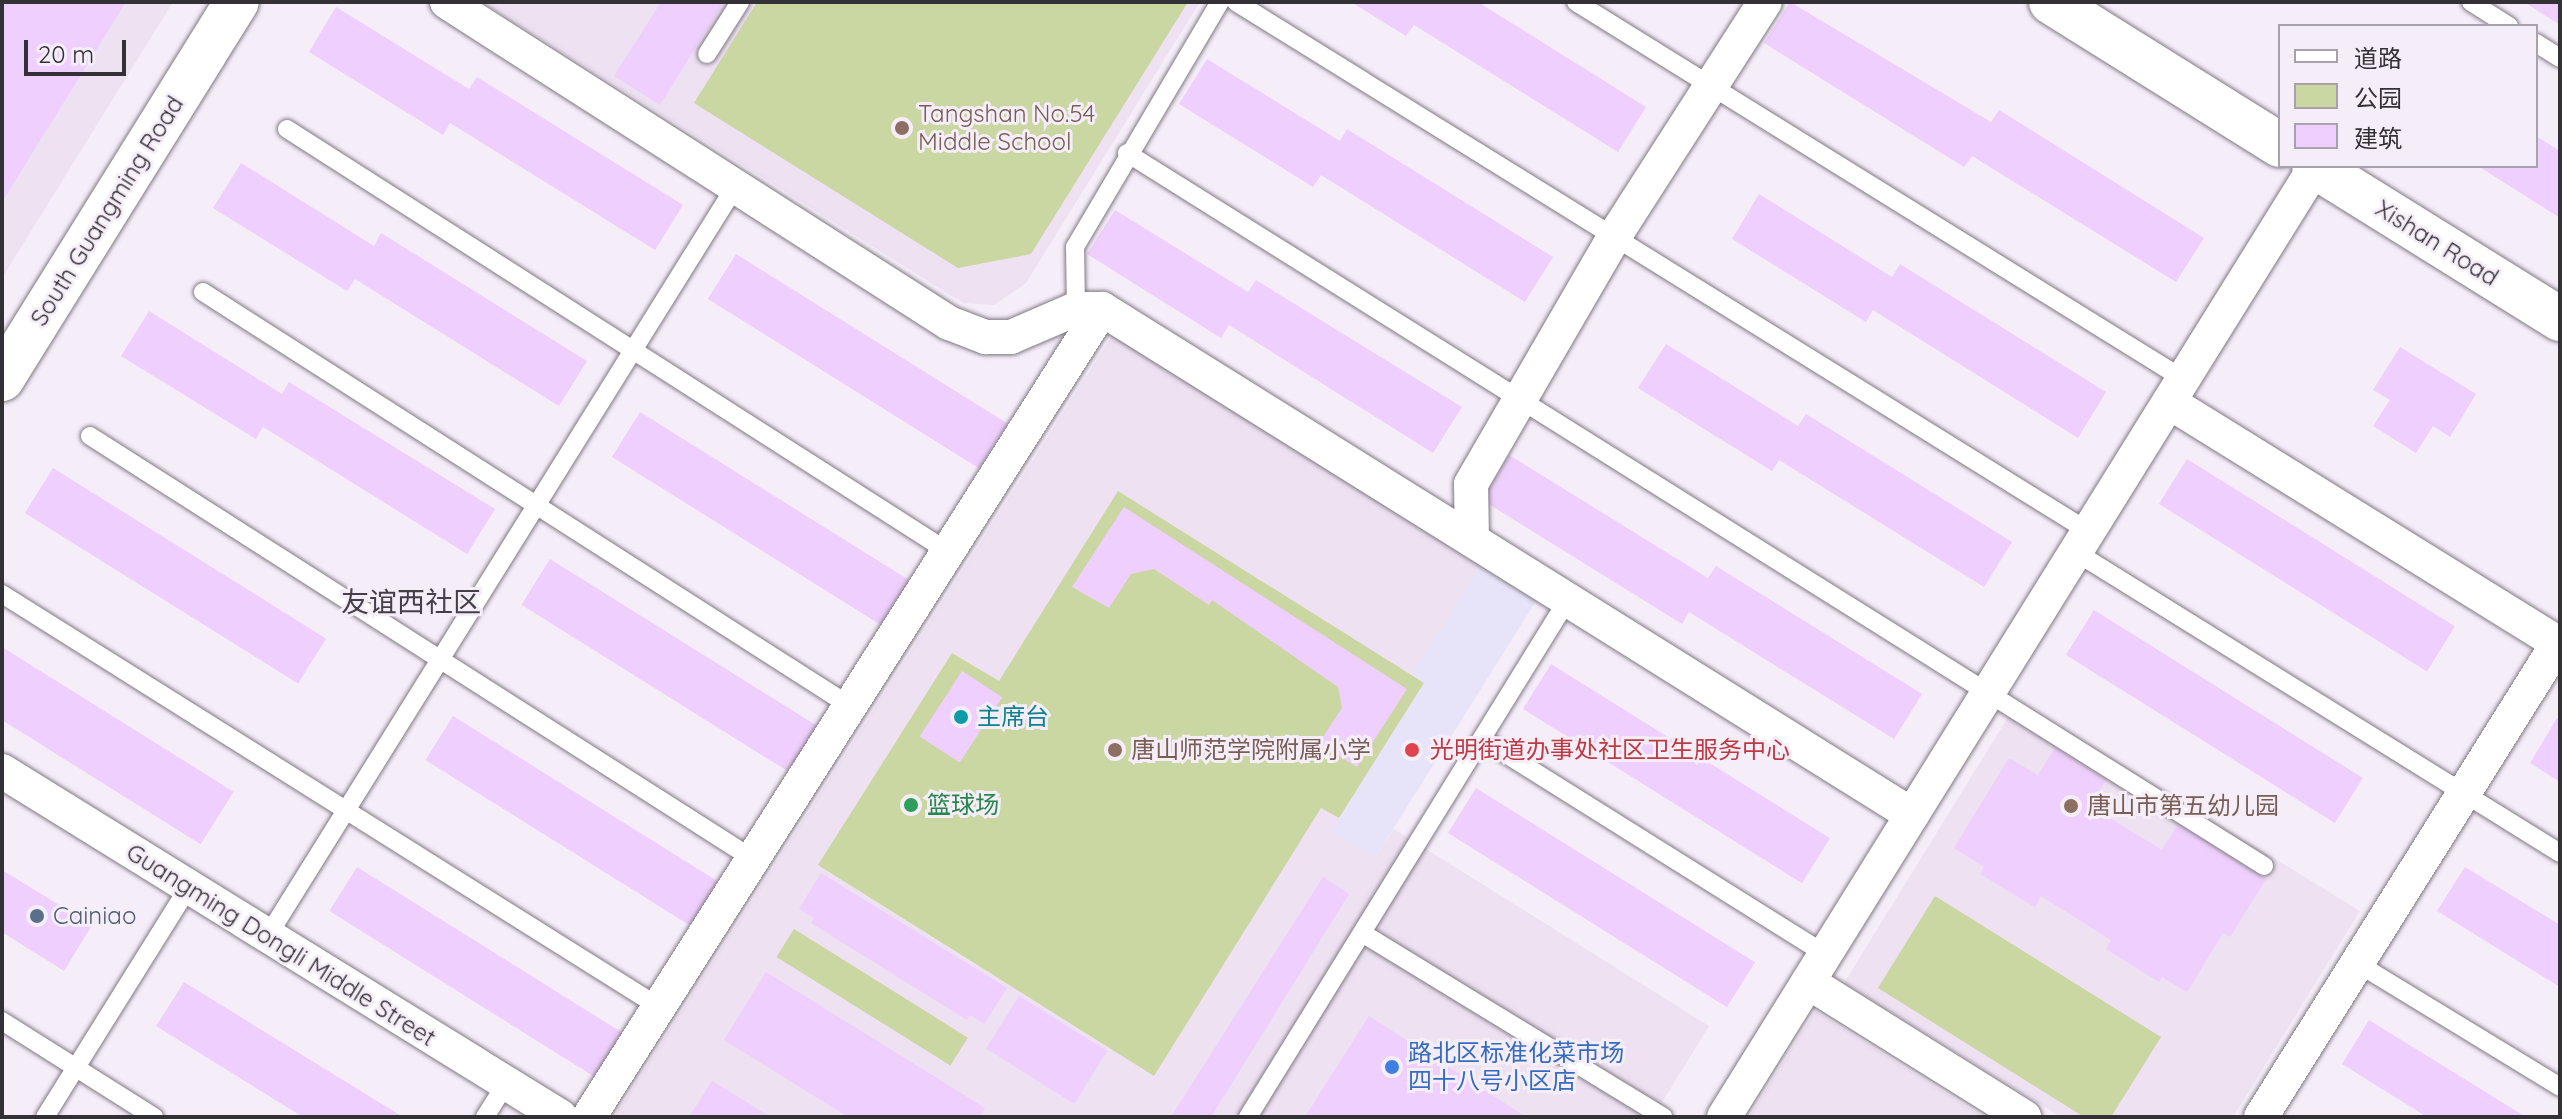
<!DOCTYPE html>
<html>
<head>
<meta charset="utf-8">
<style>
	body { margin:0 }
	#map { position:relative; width:2562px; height:1119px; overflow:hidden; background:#f5eef9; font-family:Quicksand,"Noto Sans SC",sans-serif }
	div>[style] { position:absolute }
	.built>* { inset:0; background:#ede1f2 }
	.medical>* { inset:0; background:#e7e4fa }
	.green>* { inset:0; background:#cbd7a2; transform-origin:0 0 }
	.building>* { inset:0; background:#eecffd; transform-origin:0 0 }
	.roads { filter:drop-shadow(0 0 2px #807982) drop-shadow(0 0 2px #807982) }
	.lane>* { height:18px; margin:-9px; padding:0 9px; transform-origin:9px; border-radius:9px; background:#fff }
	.street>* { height:34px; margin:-17px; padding:0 17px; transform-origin:17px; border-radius:17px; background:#fff }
	.secondary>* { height:44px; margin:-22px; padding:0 22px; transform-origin:22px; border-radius:22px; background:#fff }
	.dots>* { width:22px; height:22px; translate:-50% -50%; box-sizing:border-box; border:4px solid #f5eef9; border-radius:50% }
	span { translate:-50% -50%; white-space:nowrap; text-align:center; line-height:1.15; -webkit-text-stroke:6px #f5eef9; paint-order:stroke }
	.education-label { font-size:24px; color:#785e54 }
	.left { translate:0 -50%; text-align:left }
	.street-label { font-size:24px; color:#333135 }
	.culture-label { font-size:24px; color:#0d838f }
	.health-label { font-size:24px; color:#be3a42 }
	.leisure-label { font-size:24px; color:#27864d }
	.service-label { font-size:24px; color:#4e5e75 }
	.shop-label { font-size:24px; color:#366cbe }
	.quarter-label { font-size:28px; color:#454048 }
	.frame { position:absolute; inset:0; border:4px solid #333135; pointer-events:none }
	.legend { position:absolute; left:2278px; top:24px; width:260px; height:144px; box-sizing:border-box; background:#f5eef9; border:2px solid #a7a2ab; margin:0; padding:10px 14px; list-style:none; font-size:24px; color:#333135 }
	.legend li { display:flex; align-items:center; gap:16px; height:40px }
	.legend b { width:40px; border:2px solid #a7a2ab }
	.scale { position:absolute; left:24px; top:40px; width:102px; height:36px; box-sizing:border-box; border:4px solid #333135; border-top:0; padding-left:10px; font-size:24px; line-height:28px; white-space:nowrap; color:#333135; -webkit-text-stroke:6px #f5eef9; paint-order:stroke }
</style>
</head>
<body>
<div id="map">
	<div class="built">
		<div style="clip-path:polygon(2px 2px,173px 2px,2px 278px)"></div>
		<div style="clip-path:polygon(482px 2px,1200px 2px,1026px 283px,994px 305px,963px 303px)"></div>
		<div style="clip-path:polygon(1114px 333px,1480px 566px,1412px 675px,1424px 683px,1331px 832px,1375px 858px,1394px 829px,1709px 1026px,1653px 1117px,614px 1117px)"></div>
		<div style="clip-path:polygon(2018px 701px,2360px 911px,2233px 1117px,2061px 1117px,1844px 983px)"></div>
		<div style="clip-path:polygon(1815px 1011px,1984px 1117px,1749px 1117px)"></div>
	</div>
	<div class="medical">
		<div style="clip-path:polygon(1480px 566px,1536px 601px,1375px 858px,1331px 832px,1424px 683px,1412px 675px)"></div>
	</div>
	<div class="green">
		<div style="clip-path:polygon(757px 2px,1188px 2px,1031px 254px,958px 268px,694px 103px)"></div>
		<div style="clip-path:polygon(1118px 491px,1424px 683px,1339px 818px,1321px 808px,1154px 1076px,818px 865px,952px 653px,999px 681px)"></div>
		<div style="clip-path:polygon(1935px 896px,2161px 1037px,2111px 1117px,2084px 1117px,1878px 988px)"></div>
		<div style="left:794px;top:929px;width:205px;height:33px;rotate:32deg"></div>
	</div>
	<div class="building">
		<div style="clip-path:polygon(2px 2px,126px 2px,2px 202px)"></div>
		<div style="clip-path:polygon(661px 2px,724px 2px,660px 105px,614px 76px)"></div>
		<div style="clip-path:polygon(1351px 2px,1478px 2px,1646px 107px,1618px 152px,1414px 25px,1406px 36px)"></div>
		<div style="clip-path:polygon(1790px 2px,1991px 122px,1999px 110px,2204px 238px,2176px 282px,1972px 156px,1964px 167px,1764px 43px)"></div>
		<div style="clip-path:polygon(2524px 2px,2560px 2px,2560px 25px)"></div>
		<div style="clip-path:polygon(336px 7px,469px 89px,477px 77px,683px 205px,655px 250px,450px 123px,443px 135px,309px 52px)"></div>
		<div style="clip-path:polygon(1207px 59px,1340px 141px,1347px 129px,1553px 257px,1525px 302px,1321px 175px,1313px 187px,1179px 104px)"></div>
		<div style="clip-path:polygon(2536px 136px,2560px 151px,2560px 218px,2478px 166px,2536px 166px)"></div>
		<div style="clip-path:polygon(241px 163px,374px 246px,381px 233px,587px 361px,559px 406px,355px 279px,347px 291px,213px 208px)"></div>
		<div style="clip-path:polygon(1759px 194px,1892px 277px,1900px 264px,2106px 392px,2078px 438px,1873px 310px,1866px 322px,1732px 239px)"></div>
		<div style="clip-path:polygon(1115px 210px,1248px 292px,1256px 280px,1462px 407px,1433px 453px,1229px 325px,1221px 338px,1087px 254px)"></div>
		<div style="left:736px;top:254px;width:320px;height:53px;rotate:32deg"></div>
		<div style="clip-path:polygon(149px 311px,282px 394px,289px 382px,495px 509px,467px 554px,263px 427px,256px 439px,121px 356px)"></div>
		<div style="clip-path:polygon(1666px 344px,1798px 426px,1806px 414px,2012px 542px,1984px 587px,1779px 460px,1772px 471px,1638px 388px)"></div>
		<div style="clip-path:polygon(2400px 347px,2476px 394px,2450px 437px,2433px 426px,2416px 453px,2373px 426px,2390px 400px,2373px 390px)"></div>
		<div style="left:640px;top:412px;width:320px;height:53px;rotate:32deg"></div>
		<div style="clip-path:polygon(1509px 455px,1708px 578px,1716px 566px,1922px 694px,1894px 739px,1689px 612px,1682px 624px,1482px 500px)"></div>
		<div style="left:2187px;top:459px;width:316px;height:53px;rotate:32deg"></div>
		<div style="left:53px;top:468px;width:322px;height:53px;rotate:32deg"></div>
		<div style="clip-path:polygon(1124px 507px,1407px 689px,1357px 767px,1319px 743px,1342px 708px,1338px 687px,1212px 600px,1209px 605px,1154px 569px,1131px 574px,1109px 608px,1072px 587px)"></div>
		<div style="left:550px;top:559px;width:320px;height:54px;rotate:32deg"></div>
		<div style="left:2094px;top:610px;width:317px;height:53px;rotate:32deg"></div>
		<div style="left:2px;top:647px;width:273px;height:62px;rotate:32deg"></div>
		<div style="left:1551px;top:664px;width:329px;height:53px;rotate:32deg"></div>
		<div style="left:962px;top:671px;width:48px;height:78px;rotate:33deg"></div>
		<div style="left:453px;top:716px;width:320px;height:52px;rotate:32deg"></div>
		<div style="clip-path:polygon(2557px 718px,2560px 720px,2560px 782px,2530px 763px)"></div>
		<div style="clip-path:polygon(2055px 748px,2106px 780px,2090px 806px,2162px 850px,2178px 824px,2266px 879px,2230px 937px,2223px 933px,2187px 992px,2162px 977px,2159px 982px,2106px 949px,2111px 940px,2041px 896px,2035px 907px,1980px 874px,1984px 867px,1954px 848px,2009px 758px,2038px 775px)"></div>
		<div style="left:1476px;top:788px;width:329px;height:53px;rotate:32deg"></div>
		<div style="left:357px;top:867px;width:321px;height:52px;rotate:32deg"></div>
		<div style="clip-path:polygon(2465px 867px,2560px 925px,2560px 987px,2437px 911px)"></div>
		<div style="clip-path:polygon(2px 870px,92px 925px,64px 971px,2px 932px)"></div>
		<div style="clip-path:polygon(821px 873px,1007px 988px,984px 1024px,970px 1015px,967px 1020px,811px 923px,814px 918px,799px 909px)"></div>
		<div style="clip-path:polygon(1323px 877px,1349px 894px,1211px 1117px,1171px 1117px)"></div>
		<div style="clip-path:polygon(766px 972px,985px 1108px,980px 1117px,848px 1117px,724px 1040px)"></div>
		<div style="clip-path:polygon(184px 982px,403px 1117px,303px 1117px,156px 1026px)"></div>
		<div style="left:1019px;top:996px;width:104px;height:62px;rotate:32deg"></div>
		<div style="clip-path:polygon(1369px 1016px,1526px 1117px,1305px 1117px)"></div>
		<div style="clip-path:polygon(2369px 1020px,2526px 1117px,2427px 1117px,2342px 1064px)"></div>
		<div style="clip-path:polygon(712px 1081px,771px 1117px,689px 1117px)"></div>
	</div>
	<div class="roads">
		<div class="lane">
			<div style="left:1236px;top:2px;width:1003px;rotate:31.84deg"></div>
			<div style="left:1576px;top:2px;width:715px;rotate:31.84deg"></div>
			<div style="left:2471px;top:2px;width:45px;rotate:32.3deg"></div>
			<div style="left:2536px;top:43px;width:28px;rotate:32deg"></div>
			<div style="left:707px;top:54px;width:62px;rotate:-57.6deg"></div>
			<div style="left:287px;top:129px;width:783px;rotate:32.59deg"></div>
			<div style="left:1127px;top:153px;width:1342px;rotate:32.09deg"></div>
			<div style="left:203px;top:292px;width:768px;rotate:32.61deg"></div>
			<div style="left:1076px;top:309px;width:62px;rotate:-90.9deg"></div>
			<div style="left:1075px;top:247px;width:285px;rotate:-59.4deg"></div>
			<div style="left:90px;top:436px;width:786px;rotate:32.54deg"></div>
			<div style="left:2074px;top:551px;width:572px;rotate:31.86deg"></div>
			<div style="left:2px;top:594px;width:776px;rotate:32.15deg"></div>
			<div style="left:1482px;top:739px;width:405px;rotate:32.1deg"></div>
			<div style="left:1362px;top:933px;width:353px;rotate:31.4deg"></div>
			<div style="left:267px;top:937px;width:884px;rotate:-58.04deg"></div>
			<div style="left:2357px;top:963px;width:238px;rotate:31.4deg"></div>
			<div style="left:2px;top:1021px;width:180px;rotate:32.3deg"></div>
			<div style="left:45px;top:1117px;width:270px;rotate:-58deg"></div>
			<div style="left:485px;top:1117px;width:39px;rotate:-58deg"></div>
			<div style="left:1248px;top:1117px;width:609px;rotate:-58.29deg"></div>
		</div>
		<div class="street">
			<div style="left:447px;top:2px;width:596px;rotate:32.6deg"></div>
			<div style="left:949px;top:323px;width:40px;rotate:21deg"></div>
			<div style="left:986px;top:337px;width:25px"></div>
			<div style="left:1011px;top:337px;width:71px;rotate:-23.3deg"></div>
			<div style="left:1076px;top:309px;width:26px"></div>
			<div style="left:1102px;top:309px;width:955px;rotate:31.99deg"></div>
			<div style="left:2169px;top:402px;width:460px;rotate:31.8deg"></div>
			<div style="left:1472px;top:540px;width:56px;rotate:-91deg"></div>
			<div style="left:1471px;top:484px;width:285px;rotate:-59.9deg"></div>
			<div style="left:1614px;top:237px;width:279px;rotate:-57.3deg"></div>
			<div style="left:2px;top:771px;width:657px;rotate:31.76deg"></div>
			<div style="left:1808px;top:982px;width:255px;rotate:32deg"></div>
			<div style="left:589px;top:1117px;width:957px;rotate:-57.59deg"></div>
			<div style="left:1724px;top:1117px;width:1119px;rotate:-58.11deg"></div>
			<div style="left:2261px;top:1117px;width:559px;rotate:-57.93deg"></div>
		</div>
		<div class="secondary">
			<div style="left:2051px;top:2px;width:270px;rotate:32deg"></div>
			<div style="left:2314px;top:166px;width:290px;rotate:31.9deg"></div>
			<div style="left:2px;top:379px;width:444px;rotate:-58.1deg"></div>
		</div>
	</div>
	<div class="dots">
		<div style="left:902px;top:128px;background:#8d6e63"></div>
		<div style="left:961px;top:717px;background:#0f9aa8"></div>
		<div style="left:1115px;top:750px;background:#8d6e63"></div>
		<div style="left:1412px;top:750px;background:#e0444e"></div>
		<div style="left:911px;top:805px;background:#2e9e5b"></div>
		<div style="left:2071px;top:806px;background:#8d6e63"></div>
		<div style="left:37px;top:916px;background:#5c6f8a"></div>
		<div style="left:1392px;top:1067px;background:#3f7fe0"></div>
	</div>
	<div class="education-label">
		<span class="left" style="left:918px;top:128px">Tangshan No.54<br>Middle School</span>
		<span class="left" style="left:1131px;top:750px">唐山师范学院附属小学</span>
		<span class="left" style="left:2087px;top:806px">唐山市第五幼儿园</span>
	</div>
	<div class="street-label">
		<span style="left:107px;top:211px;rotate:-58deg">South Guangming Road</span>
		<span style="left:2437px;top:243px;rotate:32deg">Xishan Road</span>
		<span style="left:281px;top:945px;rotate:32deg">Guangming Dongli Middle Street</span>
	</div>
	<div class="culture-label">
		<span class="left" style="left:977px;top:717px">主席台</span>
	</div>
	<div class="health-label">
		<span class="left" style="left:1430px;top:750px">光明街道办事处社区卫生服务中心</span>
	</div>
	<div class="leisure-label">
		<span class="left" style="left:927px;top:805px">篮球场</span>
	</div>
	<div class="service-label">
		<span class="left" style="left:53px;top:916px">Cainiao</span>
	</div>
	<div class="shop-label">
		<span class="left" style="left:1408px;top:1067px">路北区标准化菜市场<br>四十八号小区店</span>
	</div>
	<div class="quarter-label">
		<span style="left:411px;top:602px">友谊西社区</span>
	</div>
	<div class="frame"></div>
	<ul class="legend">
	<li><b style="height:10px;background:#fff"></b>道路</li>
	<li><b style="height:22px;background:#cbd7a2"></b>公园</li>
	<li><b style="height:22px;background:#eecffd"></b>建筑</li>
	</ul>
	<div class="scale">20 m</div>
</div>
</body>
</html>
